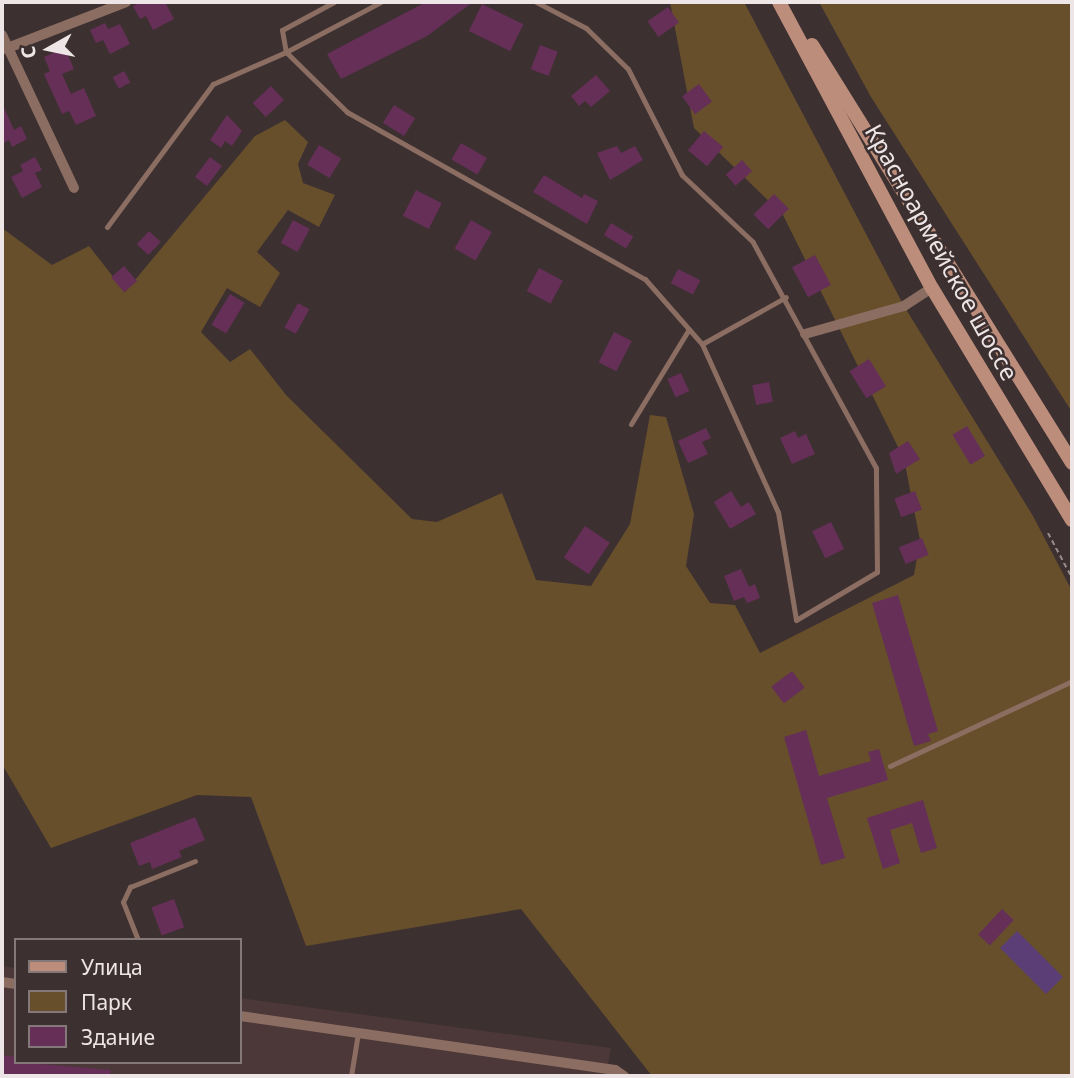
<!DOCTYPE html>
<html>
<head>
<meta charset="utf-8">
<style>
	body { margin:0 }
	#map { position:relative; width:1074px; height:1078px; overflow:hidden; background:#3d3031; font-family:"Noto Sans",sans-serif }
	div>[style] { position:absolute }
	.built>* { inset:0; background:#4c3739 }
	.green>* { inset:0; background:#674f2c }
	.water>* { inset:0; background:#5a3e75; transform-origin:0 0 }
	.building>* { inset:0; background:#652f57; transform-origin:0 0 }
	.path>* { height:2px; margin-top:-1px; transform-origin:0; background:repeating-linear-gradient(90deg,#978c8d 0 5px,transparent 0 8.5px) }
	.lane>* { height:5px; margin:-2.5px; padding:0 2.5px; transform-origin:2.5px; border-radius:2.5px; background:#8b6e61 }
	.street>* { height:10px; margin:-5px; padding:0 5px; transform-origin:5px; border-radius:5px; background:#8b6e61 }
	.secondary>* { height:14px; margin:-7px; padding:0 7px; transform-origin:7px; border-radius:7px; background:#bc8d7a }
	span { translate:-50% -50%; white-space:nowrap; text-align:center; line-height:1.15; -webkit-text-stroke:5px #3d3031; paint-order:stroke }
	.street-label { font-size:24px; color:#eee5e6 }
	.frame { position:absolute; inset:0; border:4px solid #eee5e6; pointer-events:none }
	.legend { position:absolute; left:14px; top:938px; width:228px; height:126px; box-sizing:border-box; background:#3d3031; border:2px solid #847879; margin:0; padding:9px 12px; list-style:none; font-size:21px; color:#eee5e6 }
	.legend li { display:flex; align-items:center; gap:14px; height:35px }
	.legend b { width:35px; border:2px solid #847879 }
	.north { position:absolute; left:14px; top:14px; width:70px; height:70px; -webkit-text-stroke:5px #3d3031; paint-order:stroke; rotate:261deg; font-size:19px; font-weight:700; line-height:28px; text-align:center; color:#eee5e6 }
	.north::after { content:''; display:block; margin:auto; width:24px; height:32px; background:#eee5e6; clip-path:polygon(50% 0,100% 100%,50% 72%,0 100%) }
</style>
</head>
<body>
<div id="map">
	<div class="built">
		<div style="clip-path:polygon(2px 966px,16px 968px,16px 1062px,240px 1062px,240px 998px,611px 1048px,606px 1076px,2px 1076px)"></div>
	</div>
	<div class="green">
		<div style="clip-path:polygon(670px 2px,744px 2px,904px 306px,1033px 516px,1072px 591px,1072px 1076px,652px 1076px,521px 909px,306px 946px,251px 797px,197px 795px,51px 848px,2px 764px,2px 228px,52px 265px,89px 246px,125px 292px,255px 136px,285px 120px,308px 142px,298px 164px,303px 183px,335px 195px,319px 227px,288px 210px,257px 252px,280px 273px,260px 307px,227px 288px,201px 332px,230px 362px,250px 349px,286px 395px,412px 519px,437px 522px,502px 493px,536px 580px,591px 586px,630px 524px,650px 415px,666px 417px,694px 514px,686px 566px,710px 603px,735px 605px,760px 653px,914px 575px,920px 540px,904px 459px,783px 215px,694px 128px)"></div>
		<div style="clip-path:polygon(819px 2px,1072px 2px,1072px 412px,871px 97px)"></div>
	</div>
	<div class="water">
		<div style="left:1017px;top:931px;width:65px;height:24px;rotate:45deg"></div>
	</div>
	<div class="building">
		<div style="clip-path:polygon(141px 2px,165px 2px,174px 19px,153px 30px,146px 16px,140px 19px,133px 6px)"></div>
		<div style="clip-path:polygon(426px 2px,473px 2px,427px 36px,341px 79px,327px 54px)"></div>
		<div style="left:482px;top:4px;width:46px;height:30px;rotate:26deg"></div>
		<div style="left:668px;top:7px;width:19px;height:25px;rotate:55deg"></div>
		<div style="clip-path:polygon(105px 23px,108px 29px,120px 24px,130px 44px,110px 54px,103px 40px,96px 43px,90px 30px)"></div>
		<div style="left:540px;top:45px;width:19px;height:26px;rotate:21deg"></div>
		<div style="clip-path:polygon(65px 48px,74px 69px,62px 74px,71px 94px,84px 88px,96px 116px,76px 125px,69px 111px,62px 114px,44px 74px,50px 71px,44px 57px)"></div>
		<div style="left:124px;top:71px;width:13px;height:13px;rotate:61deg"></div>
		<div style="clip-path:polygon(596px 75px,610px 91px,591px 107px,585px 101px,579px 106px,571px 96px)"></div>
		<div style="left:699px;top:84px;width:22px;height:21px;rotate:54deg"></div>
		<div style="left:271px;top:86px;width:19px;height:25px;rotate:47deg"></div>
		<div style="clip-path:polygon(2px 103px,14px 130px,21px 126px,27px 139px,12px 147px,9px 140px,2px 144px)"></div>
		<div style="left:394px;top:105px;width:25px;height:21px;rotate:32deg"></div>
		<div style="clip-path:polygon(227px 115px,242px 131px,232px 146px,225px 141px,221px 148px,210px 140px)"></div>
		<div style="left:704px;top:131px;width:25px;height:25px;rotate:40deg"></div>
		<div style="left:461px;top:143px;width:30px;height:19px;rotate:30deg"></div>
		<div style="left:319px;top:145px;width:26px;height:23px;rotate:31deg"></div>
		<div style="clip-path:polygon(617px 146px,621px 153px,635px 146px,643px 160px,610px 180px,597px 153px)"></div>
		<div style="clip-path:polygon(35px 157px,42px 170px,35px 173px,42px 187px,22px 198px,11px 177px,23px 171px,20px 165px)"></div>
		<div style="left:210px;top:157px;width:15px;height:25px;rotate:37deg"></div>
		<div style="left:742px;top:160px;width:15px;height:22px;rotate:48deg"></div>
		<div style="clip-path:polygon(544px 175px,582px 198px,584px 194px,598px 201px,587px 224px,533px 192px)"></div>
		<div style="left:416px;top:190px;width:29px;height:29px;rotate:27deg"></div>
		<div style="left:774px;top:194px;width:21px;height:29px;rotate:45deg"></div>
		<div style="left:293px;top:220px;width:19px;height:26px;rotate:28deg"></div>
		<div style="left:471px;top:220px;width:24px;height:33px;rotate:30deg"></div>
		<div style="left:611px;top:223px;width:26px;height:14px;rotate:31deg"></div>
		<div style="left:149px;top:231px;width:16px;height:18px;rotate:43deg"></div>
		<div style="left:815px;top:255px;width:34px;height:26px;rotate:62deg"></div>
		<div style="left:124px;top:266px;width:20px;height:17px;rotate:49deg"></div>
		<div style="left:539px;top:268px;width:27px;height:26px;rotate:28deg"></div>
		<div style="left:678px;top:269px;width:25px;height:16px;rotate:27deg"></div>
		<div style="left:230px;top:294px;width:17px;height:36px;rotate:31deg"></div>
		<div style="left:298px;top:303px;width:13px;height:28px;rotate:29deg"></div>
		<div style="left:614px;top:332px;width:20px;height:34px;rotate:27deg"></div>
		<div style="left:869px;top:359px;width:32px;height:23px;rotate:58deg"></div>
		<div style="left:681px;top:373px;width:20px;height:15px;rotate:66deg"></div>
		<div style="left:769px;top:382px;width:20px;height:17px;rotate:79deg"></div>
		<div style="left:967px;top:426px;width:35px;height:17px;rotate:59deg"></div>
		<div style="clip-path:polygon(706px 428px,711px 438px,702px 442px,708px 454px,688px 463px,678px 441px)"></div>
		<div style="clip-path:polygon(795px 431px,798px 438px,806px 434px,815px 454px,792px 464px,780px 438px)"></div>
		<div style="clip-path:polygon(908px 441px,920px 459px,896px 474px,889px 453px)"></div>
		<div style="clip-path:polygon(731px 491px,741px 507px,749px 502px,756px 514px,730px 529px,714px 502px)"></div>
		<div style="left:915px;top:491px;width:20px;height:22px;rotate:70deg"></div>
		<div style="left:831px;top:522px;width:30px;height:21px;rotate:64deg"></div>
		<div style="left:585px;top:526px;width:30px;height:38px;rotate:34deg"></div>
		<div style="left:922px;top:538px;width:18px;height:25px;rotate:68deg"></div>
		<div style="clip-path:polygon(741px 569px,749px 587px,755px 584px,760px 598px,747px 603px,744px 597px,734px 601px,724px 576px)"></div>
		<div style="clip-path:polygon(898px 595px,938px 731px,928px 734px,931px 741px,914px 746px,872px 603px)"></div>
		<div style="left:792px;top:671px;width:21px;height:26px;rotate:53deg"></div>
		<div style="clip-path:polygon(806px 730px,819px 776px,871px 761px,868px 752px,879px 749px,888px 780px,827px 798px,845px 858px,821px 865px,784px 737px)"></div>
		<div style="clip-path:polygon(923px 800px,937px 848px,921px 853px,912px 823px,890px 830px,900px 863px,883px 869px,867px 818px)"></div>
		<div style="clip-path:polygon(195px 817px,205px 840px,179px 851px,182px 857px,152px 869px,150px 862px,139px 866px,130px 843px)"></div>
		<div style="left:174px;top:899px;width:30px;height:24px;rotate:70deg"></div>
		<div style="left:1002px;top:909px;width:16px;height:35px;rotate:43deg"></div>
		<div style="clip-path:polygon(2px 1055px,16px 1057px,16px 1062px,111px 1070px,110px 1076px,2px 1076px)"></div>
	</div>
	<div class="path">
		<div style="left:1048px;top:533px;width:51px;rotate:61.9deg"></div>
	</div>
	<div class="lane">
		<div style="left:334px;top:2px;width:59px;rotate:151.7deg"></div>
		<div style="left:282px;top:30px;width:22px;rotate:80deg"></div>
		<div style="left:286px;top:52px;width:86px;rotate:44.5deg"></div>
		<div style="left:347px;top:112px;width:342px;rotate:29.3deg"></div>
		<div style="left:645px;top:279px;width:86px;rotate:48.8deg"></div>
		<div style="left:702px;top:344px;width:184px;rotate:65.7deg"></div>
		<div style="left:778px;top:512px;width:109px;rotate:80.5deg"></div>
		<div style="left:796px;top:620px;width:94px;rotate:-30.7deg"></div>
		<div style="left:877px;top:572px;width:104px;rotate:-90.6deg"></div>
		<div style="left:876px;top:468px;width:257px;rotate:-118.6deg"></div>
		<div style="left:753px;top:242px;width:98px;rotate:-136.7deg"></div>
		<div style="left:682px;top:175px;width:119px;rotate:-117deg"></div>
		<div style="left:628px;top:69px;width:59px;rotate:-135.7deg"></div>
		<div style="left:586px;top:28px;width:56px;rotate:-152.5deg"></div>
		<div style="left:107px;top:227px;width:178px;rotate:-53.5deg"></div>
		<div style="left:213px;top:84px;width:80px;rotate:-23.7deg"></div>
		<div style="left:286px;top:52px;width:107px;rotate:-27.8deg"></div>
		<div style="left:702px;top:344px;width:96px;rotate:-29.2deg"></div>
		<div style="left:631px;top:424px;width:111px;rotate:-58.6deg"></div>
		<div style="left:890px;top:766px;width:201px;rotate:-25deg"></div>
		<div style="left:138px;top:940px;width:41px;rotate:-111.5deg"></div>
		<div style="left:123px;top:902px;width:17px;rotate:-65deg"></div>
		<div style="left:130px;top:887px;width:70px;rotate:-21.8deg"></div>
		<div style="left:351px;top:1076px;width:44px;rotate:-80.8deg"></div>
	</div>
	<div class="street">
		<div style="left:2px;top:35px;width:169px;rotate:64.8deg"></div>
		<div style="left:5px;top:49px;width:130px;rotate:-21.2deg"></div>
		<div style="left:805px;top:334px;width:103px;rotate:-15.8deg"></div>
		<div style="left:904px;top:306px;width:33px;rotate:-33deg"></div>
		<div style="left:2px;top:982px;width:14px;rotate:8deg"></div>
		<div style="left:240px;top:1016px;width:379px;rotate:8.2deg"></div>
		<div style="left:615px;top:1070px;width:11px;rotate:34deg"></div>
	</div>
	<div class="secondary">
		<div style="left:779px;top:2px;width:324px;rotate:61.9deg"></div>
		<div style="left:932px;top:288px;width:271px;rotate:58.9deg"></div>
		<div style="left:812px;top:45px;width:492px;rotate:58.1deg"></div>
	</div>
	<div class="street-label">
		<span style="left:942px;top:252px;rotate:61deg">Красноармейское шоссе</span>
	</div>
	<div class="frame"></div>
	<ul class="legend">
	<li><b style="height:9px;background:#bc8d7a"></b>Улица</li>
	<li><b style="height:19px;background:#674f2c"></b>Парк</li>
	<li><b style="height:19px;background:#652f57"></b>Здание</li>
	</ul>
	<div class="north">С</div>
</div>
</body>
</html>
